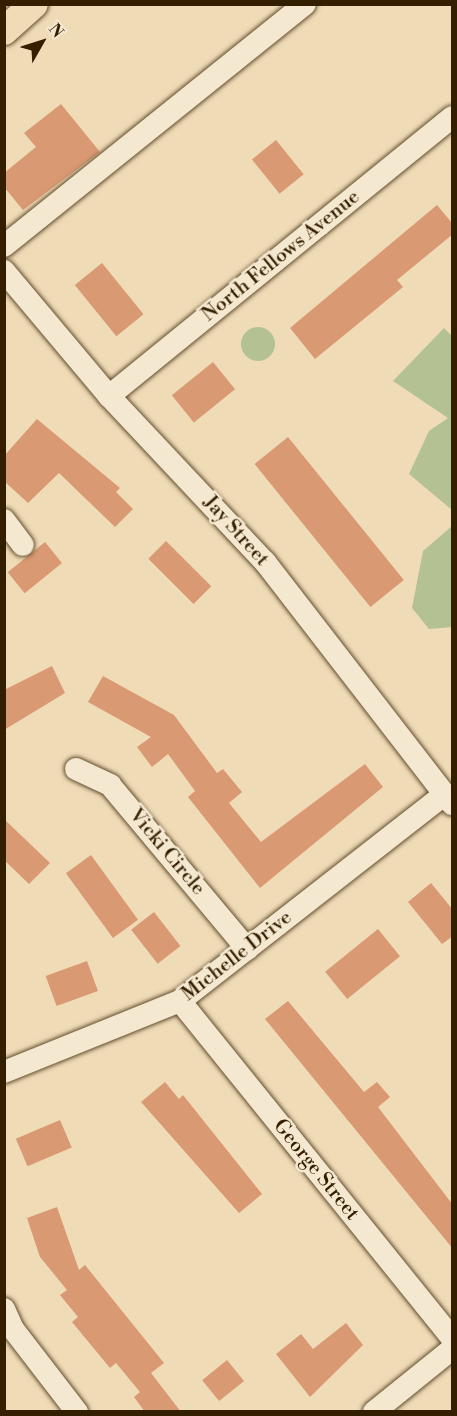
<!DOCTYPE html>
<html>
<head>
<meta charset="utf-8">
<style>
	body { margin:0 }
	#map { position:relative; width:457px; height:1416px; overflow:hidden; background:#f0dbb7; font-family:"Libre Bodoni",serif }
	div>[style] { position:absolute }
	.green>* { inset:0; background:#b4c193 }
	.round { border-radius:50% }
	.building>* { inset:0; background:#d99973; transform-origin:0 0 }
	.roads { filter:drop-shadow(0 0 2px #624e2e) drop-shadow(0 0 2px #624e2e) }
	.minor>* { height:22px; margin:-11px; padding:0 11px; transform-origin:11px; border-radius:11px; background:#f5e8d0 }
	.major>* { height:28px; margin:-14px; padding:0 14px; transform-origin:14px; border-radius:14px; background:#f0dbb7 }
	span { translate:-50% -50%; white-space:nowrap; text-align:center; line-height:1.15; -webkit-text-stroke:5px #f5e8d0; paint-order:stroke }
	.street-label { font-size:20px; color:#331f00 }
	.frame { position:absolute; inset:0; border:6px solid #331f00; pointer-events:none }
	.north { position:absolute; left:12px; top:12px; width:60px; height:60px; -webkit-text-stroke:4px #f5e8d0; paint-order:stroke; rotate:51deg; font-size:16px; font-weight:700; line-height:24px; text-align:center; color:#331f00 }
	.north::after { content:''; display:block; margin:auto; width:21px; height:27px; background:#331f00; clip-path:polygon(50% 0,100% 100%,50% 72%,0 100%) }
</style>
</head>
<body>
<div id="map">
	<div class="green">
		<div class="round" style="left:241px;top:327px;width:34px;height:34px"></div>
		<div style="clip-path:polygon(444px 328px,452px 336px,452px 510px,409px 474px,429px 431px,448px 418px,393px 381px)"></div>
		<div style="clip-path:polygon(452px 526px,452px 627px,429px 629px,412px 608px,423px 551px)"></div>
	</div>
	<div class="building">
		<div style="clip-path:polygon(61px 104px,100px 152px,23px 210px,4px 187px,4px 173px,36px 147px,24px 133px)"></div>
		<div style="left:276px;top:140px;width:44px;height:31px;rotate:51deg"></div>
		<div style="clip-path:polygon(437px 205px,453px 224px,453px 234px,397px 280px,403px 287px,315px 359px,290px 328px)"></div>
		<div style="left:102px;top:263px;width:66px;height:35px;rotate:51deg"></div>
		<div style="left:213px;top:362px;width:35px;height:53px;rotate:51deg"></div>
		<div style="clip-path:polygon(37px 419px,120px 488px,116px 492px,133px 509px,115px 527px,59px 473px,28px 503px,4px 481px,4px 456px)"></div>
		<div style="left:288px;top:437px;width:184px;height:43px;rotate:51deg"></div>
		<div style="left:166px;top:541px;width:64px;height:25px;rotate:45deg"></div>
		<div style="left:45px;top:542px;width:27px;height:48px;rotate:51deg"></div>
		<div style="clip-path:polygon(52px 666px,65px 693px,4px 730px,4px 690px)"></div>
		<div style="clip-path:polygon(103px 676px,174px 715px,217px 773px,223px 769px,242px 792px,229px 803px,261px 842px,365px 764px,383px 787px,260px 888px,188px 797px,195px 791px,168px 754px,152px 767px,137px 747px,151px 737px,88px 702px)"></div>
		<div style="clip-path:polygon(4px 819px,50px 863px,29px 884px,4px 860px)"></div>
		<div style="left:91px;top:855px;width:80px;height:31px;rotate:54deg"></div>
		<div style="clip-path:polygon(431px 883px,453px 910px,453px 936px,442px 944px,408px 902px)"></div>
		<div style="left:154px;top:912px;width:43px;height:29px;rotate:52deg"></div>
		<div style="left:378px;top:929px;width:35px;height:68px;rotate:51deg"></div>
		<div style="left:87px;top:961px;width:32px;height:44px;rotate:70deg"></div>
		<div style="clip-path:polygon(288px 1001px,364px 1092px,377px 1082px,390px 1097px,378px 1107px,453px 1205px,453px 1249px,265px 1019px)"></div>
		<div style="clip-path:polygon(165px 1082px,179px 1099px,183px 1095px,262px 1194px,239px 1213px,141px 1102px)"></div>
		<div style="left:60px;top:1120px;width:30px;height:48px;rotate:67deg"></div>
		<div style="clip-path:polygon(57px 1207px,79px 1270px,85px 1265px,164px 1363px,151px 1373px,181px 1412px,145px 1412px,134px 1397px,140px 1392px,116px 1363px,110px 1368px,72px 1322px,78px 1317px,60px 1295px,67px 1290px,40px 1257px,27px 1218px)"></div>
		<div style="clip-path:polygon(346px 1323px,363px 1345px,310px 1397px,276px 1354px,301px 1334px,313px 1349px)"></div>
		<div style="left:227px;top:1360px;width:27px;height:32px;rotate:51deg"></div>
	</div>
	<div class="roads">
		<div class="minor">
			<div style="left:4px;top:246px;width:386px;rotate:-38.8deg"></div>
			<div style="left:4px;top:271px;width:163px;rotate:50deg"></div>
			<div style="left:109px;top:396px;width:228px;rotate:46.8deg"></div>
			<div style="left:265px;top:562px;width:306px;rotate:52.3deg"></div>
			<div style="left:109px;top:396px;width:442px;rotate:-39.1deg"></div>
			<div style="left:4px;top:520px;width:31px;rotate:53deg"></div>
			<div style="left:76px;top:769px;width:38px;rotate:25deg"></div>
			<div style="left:110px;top:785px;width:214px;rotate:50.1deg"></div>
			<div style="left:180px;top:1001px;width:433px;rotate:51.1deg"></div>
			<div style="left:4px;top:1072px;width:190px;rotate:-22deg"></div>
			<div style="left:180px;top:1001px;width:335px;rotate:-38deg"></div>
			<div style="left:4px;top:1309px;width:22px;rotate:66deg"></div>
			<div style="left:13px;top:1329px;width:105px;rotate:52.4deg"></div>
			<div style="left:374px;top:1412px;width:100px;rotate:-38.9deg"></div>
		</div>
		<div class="major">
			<div style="left:4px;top:31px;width:40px;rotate:-42deg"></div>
		</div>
	</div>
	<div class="street-label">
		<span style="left:281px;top:256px;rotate:-39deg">North Fellows Avenue</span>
		<span style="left:236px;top:531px;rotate:48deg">Jay Street</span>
		<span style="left:167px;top:852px;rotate:50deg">Vicki Circle</span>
		<span style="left:237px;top:956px;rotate:-38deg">Michelle Drive</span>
		<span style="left:316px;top:1170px;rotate:51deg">George Street</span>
	</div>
	<div class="frame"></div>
	<div class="north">N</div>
</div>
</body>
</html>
